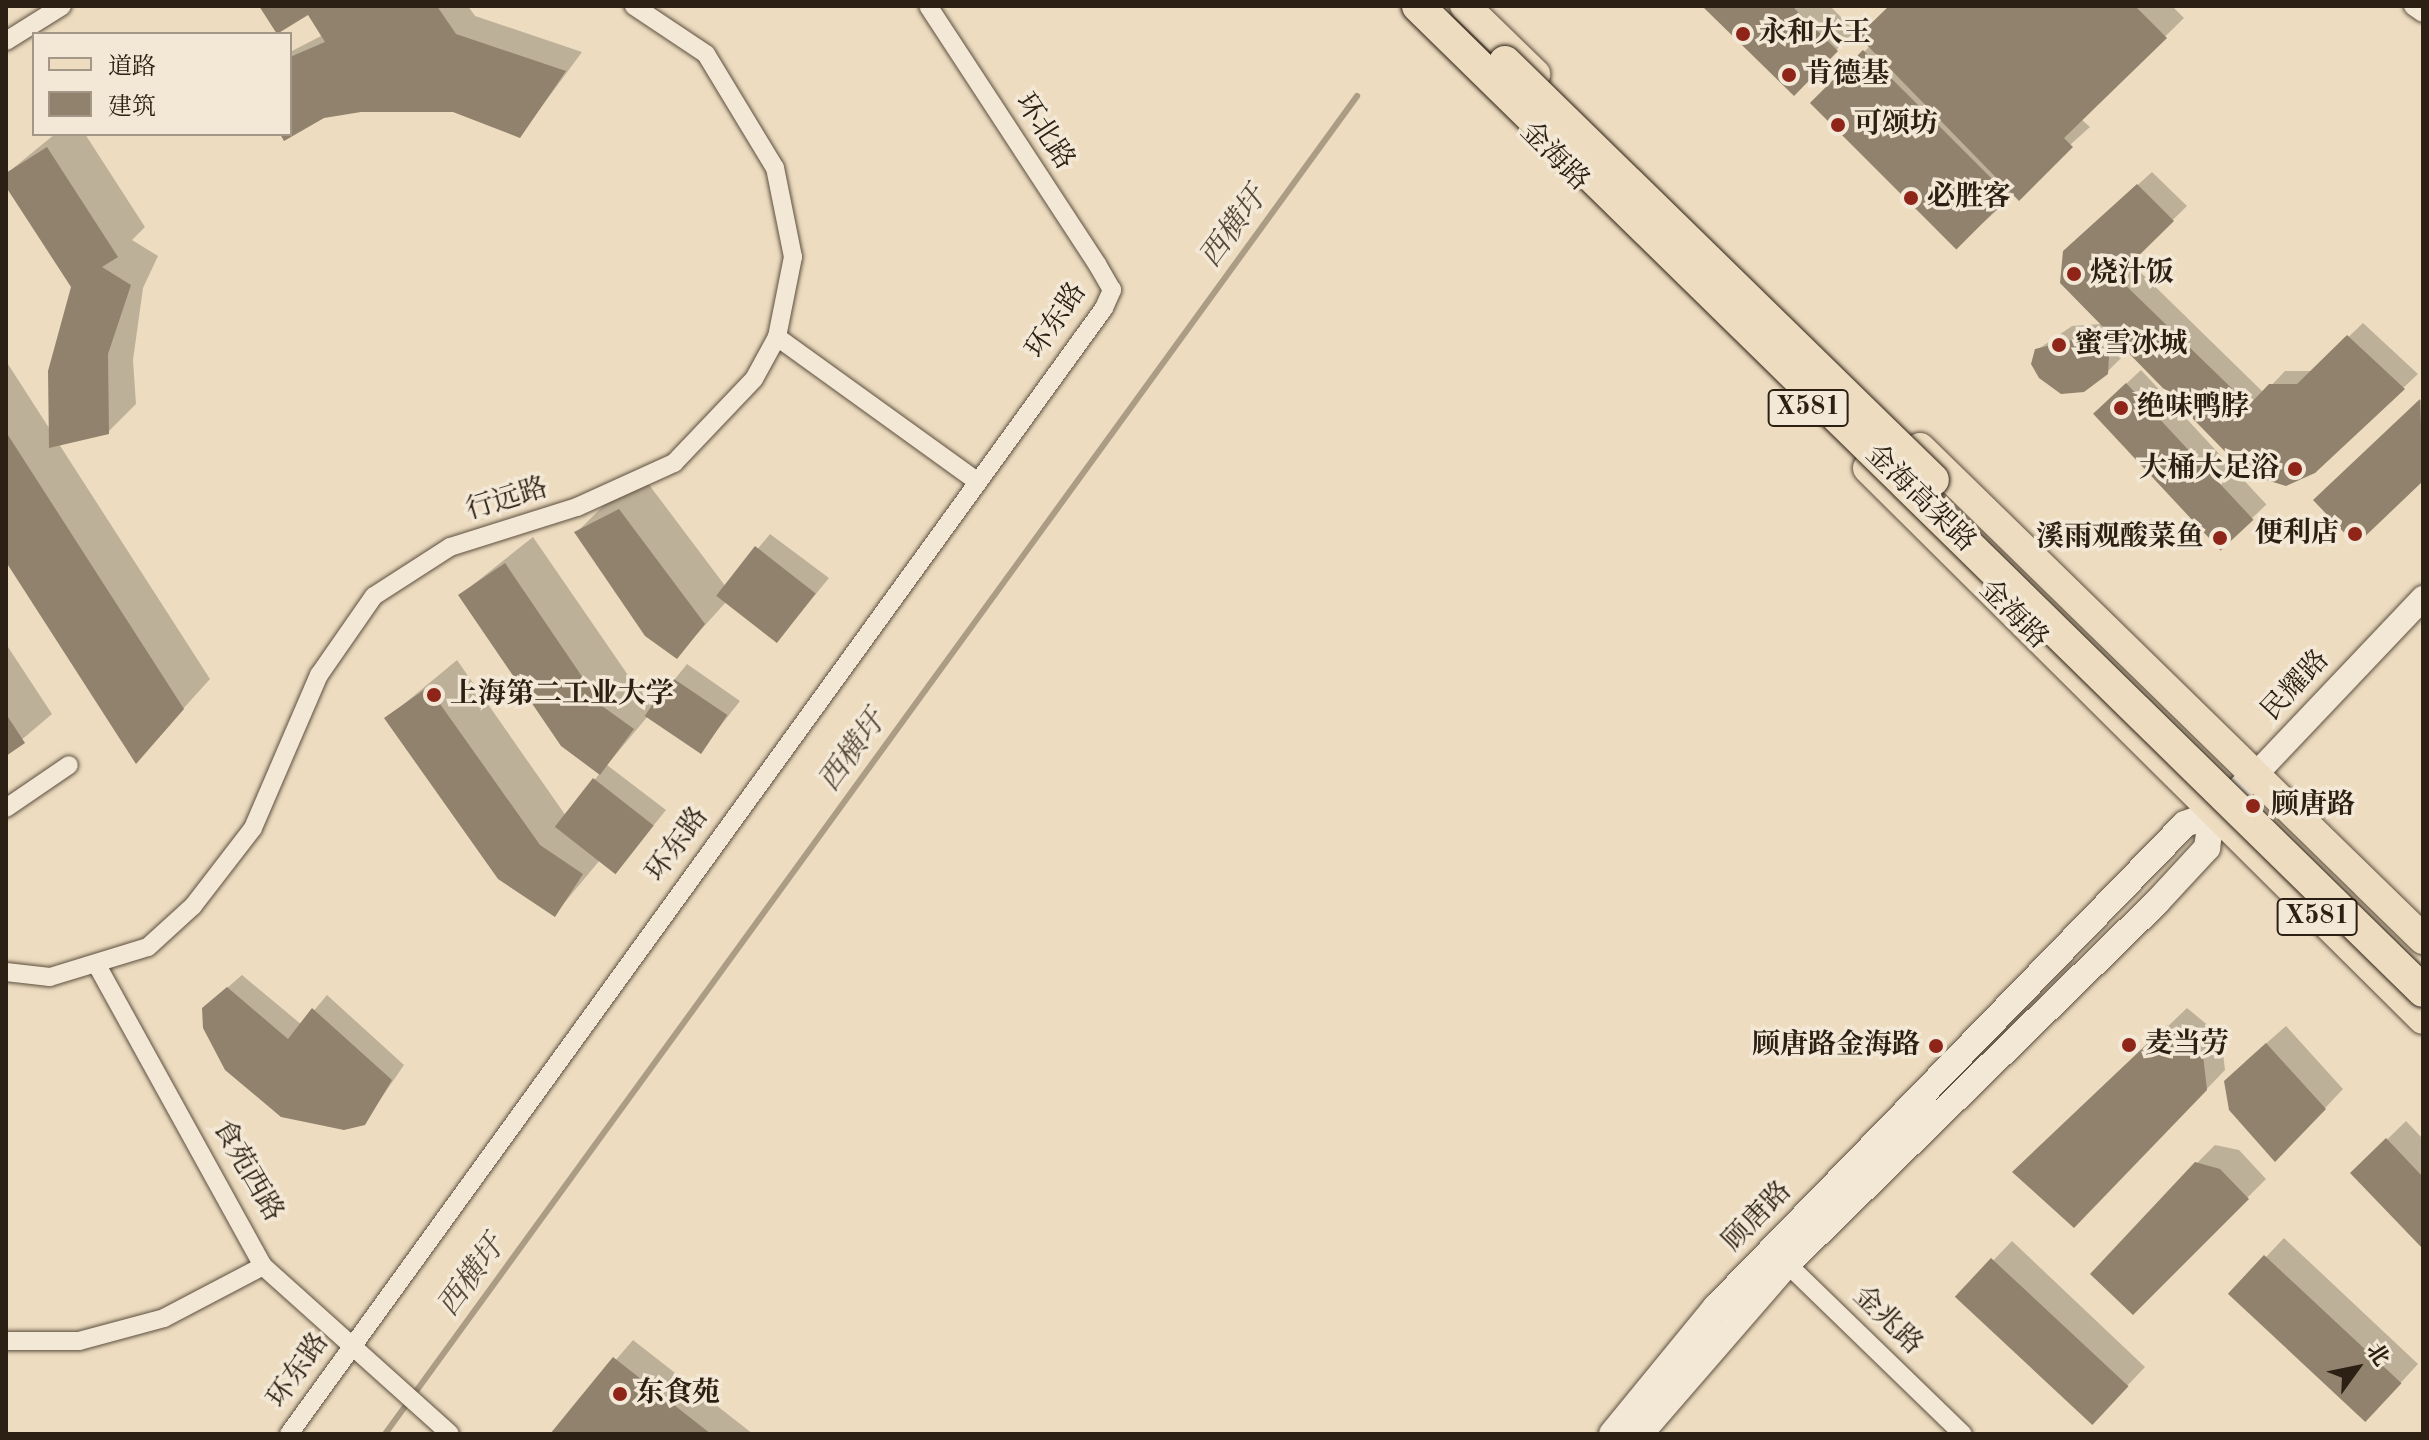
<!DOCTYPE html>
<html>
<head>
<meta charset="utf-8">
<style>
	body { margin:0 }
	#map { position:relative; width:2429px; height:1440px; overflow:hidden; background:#eddcc0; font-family:"Old Standard TT","Noto Serif SC",serif }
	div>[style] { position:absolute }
	.shadow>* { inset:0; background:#0003; transform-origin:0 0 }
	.stream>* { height:6px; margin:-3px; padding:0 3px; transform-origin:3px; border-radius:3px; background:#ab9c85 }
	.building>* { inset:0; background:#90826d; transform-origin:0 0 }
	.roads { filter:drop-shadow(0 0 2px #5c4f3e) drop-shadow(0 0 2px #5c4f3e) }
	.minor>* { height:18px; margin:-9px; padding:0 9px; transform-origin:9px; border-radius:9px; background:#f3e8d6 }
	.tertiary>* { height:24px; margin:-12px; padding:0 12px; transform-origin:12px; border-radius:12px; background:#f3e8d6 }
	.secondary>* { height:26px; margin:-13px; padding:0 13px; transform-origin:13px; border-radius:13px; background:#f3e8d6 }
	.primary>* { height:30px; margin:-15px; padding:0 15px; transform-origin:15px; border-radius:15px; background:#eddcc0 }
	.bridges { filter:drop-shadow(0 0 2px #2b2013) drop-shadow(0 0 2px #2b2013) }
	.trunk-bridge>* { height:32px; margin:-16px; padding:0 16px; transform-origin:16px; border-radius:16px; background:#eddcc0 }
	.dots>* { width:22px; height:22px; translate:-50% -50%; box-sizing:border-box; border:4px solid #f3e8d6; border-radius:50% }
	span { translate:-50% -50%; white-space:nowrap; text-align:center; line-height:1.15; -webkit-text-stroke:7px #f3e8d6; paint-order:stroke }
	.shield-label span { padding:2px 6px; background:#f3e8d6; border:2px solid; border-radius:6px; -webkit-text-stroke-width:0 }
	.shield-label { font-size:26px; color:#2b2013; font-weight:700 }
	.poi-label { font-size:28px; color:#2b2013; font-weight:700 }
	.left { translate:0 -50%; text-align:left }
	.right { translate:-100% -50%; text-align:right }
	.street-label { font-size:28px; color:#2b2013 }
	.water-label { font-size:30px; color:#584b3b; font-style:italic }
	.frame { position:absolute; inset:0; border:8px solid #2b2013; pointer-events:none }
	.legend { position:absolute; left:32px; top:32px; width:260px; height:104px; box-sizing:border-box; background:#f3e8d6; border:2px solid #a39888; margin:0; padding:10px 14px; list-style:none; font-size:24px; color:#2b2013 }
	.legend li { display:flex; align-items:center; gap:16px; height:40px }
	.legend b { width:40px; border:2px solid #a39888 }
	.north { position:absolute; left:2317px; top:1328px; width:80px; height:80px; -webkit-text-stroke:6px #f3e8d6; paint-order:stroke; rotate:57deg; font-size:22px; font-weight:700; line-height:32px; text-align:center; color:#2b2013 }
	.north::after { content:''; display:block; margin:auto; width:28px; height:36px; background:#2b2013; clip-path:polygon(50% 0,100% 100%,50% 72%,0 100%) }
</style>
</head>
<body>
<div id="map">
	<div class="shadow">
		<div style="clip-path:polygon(261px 6px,468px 6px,475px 16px,582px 52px,520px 136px,453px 110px,361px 110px,324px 116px,284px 138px,290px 52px,323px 35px,308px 12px)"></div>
		<div style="clip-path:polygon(1705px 6px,1830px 6px,1855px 31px,1794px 93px)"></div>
		<div style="clip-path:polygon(1892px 6px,2172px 6px,2184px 18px,2081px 119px,2090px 127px,1956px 247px,1813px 103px,1870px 46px)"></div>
		<div style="clip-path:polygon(55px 134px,85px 134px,145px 227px,132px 240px,158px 256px,143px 288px,133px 360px,136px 404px,108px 432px,59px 444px,210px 679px,136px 761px,6px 558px,6px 361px,51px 431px,73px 287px,6px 174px)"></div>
		<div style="clip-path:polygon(2152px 172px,2187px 206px,2130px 262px,2264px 393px,2285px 371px,2313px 371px,2363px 323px,2418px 374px,2314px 471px,2122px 344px,2121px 358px,2107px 372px,2037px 350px,2072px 326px,2102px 324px,2080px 237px)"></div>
		<div style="left:2141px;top:370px;width:184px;height:62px;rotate:47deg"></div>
		<div style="clip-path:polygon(2423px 398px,2423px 479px,2356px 542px,2330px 486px)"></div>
		<div style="clip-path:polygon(647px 482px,726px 587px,770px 534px,829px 578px,778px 640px,727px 601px,677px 656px,577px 532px,605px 504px)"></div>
		<div style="clip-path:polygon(533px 537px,630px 678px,659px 699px,687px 664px,740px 701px,700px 752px,648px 716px,607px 765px,666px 810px,616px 872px,600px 860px,555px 914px,387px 718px,457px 660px,566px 816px,600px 773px,460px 595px)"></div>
		<div style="clip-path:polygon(6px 644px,52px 714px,6px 753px)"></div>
		<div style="clip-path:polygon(242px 975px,302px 1025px,327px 995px,404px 1065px,364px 1123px,219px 995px)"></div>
		<div style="clip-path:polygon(2187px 1008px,2221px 1036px,2225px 1070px,2093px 1207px,2034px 1154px)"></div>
		<div style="clip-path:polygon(2286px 1026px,2343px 1089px,2294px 1141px,2245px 1062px)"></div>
		<div style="clip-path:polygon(2406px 1121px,2423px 1139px,2423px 1246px,2353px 1173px)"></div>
		<div style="clip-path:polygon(2215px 1145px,2239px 1150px,2266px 1179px,2133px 1312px,2196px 1164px)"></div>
		<div style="clip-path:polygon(2284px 1238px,2418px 1364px,2383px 1402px,2231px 1294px)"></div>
		<div style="clip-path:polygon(2012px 1241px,2145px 1367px,2110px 1404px,1958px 1297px)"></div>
		<div style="clip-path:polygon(633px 1340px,753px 1434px,552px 1434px)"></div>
	</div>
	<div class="stream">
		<div style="left:385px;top:1434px;width:1654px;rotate:-54deg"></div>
	</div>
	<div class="building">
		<div style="clip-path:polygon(259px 6px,437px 6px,456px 34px,566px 71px,520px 138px,453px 112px,361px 112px,324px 118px,284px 141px,280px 134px,290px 134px,290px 57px,325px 42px,308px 15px,277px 34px)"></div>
		<div style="clip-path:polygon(1702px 6px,1792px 6px,1838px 51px,1794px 96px)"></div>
		<div style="clip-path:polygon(1889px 6px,2135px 6px,2167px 38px,2064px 138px,2073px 147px,2019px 201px,1858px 36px)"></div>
		<div style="left:1863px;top:50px;width:207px;height:75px;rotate:45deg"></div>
		<div style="clip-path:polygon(47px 147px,118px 257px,102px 267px,131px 285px,108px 354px,109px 434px,49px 448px,48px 371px,71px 287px,6px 187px,6px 173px)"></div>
		<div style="clip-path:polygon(2137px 184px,2174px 221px,2117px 277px,2249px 405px,2269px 384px,2297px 384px,2347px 335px,2405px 389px,2315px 473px,2286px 486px,2247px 474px,2060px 283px,2063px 251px)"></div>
		<div style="clip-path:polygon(2084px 337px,2109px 357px,2108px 374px,2084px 392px,2061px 394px,2039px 378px,2031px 364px,2035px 349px)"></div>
		<div style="left:2126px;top:383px;width:187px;height:45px;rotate:47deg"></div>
		<div style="clip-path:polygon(2420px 399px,2423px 481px,2356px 545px,2313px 500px)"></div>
		<div style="clip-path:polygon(6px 432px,184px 709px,136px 764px,6px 562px)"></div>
		<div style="clip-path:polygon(619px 509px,705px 624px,677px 659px,645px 636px,574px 532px)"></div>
		<div style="left:755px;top:546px;width:77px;height:63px;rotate:38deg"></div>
		<div style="clip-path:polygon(505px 563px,602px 706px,634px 729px,600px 775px,561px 746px,458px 595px)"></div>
		<div style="left:671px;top:677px;width:68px;height:47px;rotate:34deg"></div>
		<div style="clip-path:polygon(428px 687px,540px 845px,583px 874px,555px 917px,498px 879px,384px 718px)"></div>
		<div style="clip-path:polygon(6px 714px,25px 743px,6px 756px)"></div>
		<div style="left:593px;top:778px;width:77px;height:62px;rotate:38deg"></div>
		<div style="clip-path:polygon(227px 987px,288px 1039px,312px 1008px,392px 1080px,365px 1125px,344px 1130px,281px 1117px,225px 1070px,203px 1028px,202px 1008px)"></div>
		<div style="clip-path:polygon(2167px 1025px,2203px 1055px,2207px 1090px,2074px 1228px,2012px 1172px)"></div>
		<div style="clip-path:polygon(2266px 1043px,2326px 1109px,2275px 1162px,2229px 1110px,2224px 1081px)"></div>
		<div style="clip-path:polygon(2386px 1138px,2423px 1177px,2423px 1249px,2350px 1173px)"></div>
		<div style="clip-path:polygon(2195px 1162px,2220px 1169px,2249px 1199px,2133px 1315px,2090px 1274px)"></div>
		<div style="left:2264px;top:1255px;width:188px;height:53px;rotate:43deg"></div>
		<div style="left:1991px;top:1258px;width:188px;height:53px;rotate:43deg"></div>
		<div style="clip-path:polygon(613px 1357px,711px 1434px,550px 1434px)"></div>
	</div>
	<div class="roads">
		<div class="minor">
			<div style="left:2413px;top:6px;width:12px;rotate:35deg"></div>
			<div style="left:6px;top:41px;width:66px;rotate:-32deg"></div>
			<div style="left:777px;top:337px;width:246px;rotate:35.8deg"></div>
			<div style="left:6px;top:808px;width:76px;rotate:-34.3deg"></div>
			<div style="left:98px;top:967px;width:342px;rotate:61.1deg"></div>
			<div style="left:263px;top:1266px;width:251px;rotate:41.9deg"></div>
			<div style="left:6px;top:972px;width:44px;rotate:6.5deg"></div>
			<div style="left:50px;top:977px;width:102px;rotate:-17deg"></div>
			<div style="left:148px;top:947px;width:61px;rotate:-42.3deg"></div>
			<div style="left:193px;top:906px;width:98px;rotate:-52.4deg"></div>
			<div style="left:253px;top:828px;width:167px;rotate:-66.7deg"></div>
			<div style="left:319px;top:675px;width:96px;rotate:-55.2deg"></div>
			<div style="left:374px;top:596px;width:90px;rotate:-32.8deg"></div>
			<div style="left:450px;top:547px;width:133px;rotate:-17.5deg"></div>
			<div style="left:577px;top:507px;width:107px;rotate:-24.4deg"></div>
			<div style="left:674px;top:463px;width:116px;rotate:-46.4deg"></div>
			<div style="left:754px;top:379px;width:48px;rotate:-61.3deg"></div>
			<div style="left:777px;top:337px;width:82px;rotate:-78.7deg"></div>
			<div style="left:793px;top:257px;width:91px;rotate:-101.4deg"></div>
			<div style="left:775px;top:168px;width:133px;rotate:-121.2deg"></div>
			<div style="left:706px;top:54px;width:87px;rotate:-146.3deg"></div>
			<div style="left:1779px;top:1256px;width:256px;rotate:44.1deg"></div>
			<div style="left:6px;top:1341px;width:73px"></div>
			<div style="left:79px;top:1341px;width:88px;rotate:-15.1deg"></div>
			<div style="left:164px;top:1318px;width:112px;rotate:-27.7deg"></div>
			<div style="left:289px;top:1434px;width:1390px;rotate:-54.1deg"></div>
			<div style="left:1104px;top:308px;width:20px;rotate:-66deg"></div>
			<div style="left:1112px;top:290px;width:30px;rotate:-120deg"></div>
			<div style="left:1097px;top:264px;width:308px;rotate:-123.2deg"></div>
		</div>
		<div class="tertiary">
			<div style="left:2256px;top:774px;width:243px;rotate:-46.5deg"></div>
		</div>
		<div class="secondary">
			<div style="left:1612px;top:1434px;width:164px;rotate:-50.7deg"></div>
			<div style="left:1716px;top:1307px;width:673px;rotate:-45.84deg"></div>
			<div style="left:2185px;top:824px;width:29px;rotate:-20deg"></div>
			<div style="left:2212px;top:814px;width:59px;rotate:-42.3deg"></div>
			<div style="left:1640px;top:1434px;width:226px;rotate:-49.1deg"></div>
			<div style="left:1788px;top:1263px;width:516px;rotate:-44.37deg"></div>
			<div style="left:2157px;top:902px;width:74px;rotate:-47.2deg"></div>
			<div style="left:2207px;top:848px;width:34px;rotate:-82deg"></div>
		</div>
		<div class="primary">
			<div style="left:1465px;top:6px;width:98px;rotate:44.2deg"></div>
			<div style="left:1920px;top:448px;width:703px;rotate:44.31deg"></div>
			<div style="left:1868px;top:468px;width:782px;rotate:44.79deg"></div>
		</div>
	</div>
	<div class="bridges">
		<div class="trunk-bridge">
			<div style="left:1418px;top:6px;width:1407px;rotate:44.42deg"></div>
			<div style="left:1505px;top:62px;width:598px;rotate:44.32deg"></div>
		</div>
	</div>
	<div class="dots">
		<div style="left:1743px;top:34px;background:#8f2418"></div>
		<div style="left:1789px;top:75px;background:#8f2418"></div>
		<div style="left:1838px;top:125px;background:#8f2418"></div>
		<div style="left:1911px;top:198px;background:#8f2418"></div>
		<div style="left:2074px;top:274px;background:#8f2418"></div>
		<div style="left:2059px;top:345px;background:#8f2418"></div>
		<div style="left:2121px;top:408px;background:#8f2418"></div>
		<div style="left:2295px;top:469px;background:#8f2418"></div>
		<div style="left:2355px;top:534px;background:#8f2418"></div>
		<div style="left:2220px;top:538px;background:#8f2418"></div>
		<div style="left:434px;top:695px;background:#8f2418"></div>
		<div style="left:2253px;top:806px;background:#8f2418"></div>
		<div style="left:2129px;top:1045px;background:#8f2418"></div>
		<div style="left:1936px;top:1046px;background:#8f2418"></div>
		<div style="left:620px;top:1394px;background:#8f2418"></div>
	</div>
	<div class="shield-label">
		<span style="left:1808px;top:408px">X581</span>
		<span style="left:2317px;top:917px">X581</span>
	</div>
	<div class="poi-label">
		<span class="left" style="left:1759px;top:34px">永和大王</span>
		<span class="left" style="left:1805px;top:75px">肯德基</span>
		<span class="left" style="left:1854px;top:125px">可颂坊</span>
		<span class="left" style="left:1927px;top:198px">必胜客</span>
		<span class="left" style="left:2090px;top:274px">烧汁饭</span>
		<span class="left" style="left:2075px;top:345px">蜜雪冰城</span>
		<span class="left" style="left:2137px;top:408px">绝味鸭脖</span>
		<span class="right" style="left:2279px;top:469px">大桶大足浴</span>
		<span class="right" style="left:2339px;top:534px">便利店</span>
		<span class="right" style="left:2204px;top:538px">溪雨观酸菜鱼</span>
		<span class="left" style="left:450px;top:695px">上海第二工业大学</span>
		<span class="left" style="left:2271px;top:806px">顾唐路</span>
		<span class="left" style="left:2145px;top:1045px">麦当劳</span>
		<span class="right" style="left:1920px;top:1046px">顾唐路金海路</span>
		<span class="left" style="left:636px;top:1394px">东食苑</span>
	</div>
	<div class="street-label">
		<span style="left:1044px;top:132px;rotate:57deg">环北路</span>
		<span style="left:1554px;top:157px;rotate:45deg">金海路</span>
		<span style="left:1057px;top:321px;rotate:-56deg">环东路</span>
		<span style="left:1920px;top:499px;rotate:44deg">金海高架路</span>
		<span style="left:507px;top:500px;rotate:-17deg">行远路</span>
		<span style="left:2013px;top:615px;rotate:45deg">金海路</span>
		<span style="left:2296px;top:686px;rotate:-47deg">民耀路</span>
		<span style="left:678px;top:845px;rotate:-54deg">环东路</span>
		<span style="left:247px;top:1171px;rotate:60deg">食苑西路</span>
		<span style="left:1758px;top:1217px;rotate:-46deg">顾唐路</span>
		<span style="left:1887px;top:1321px;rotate:44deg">金兆路</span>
		<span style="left:299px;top:1371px;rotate:-55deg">环东路</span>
	</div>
	<div class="water-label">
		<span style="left:1234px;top:228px;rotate:-54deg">西横圩</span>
		<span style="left:853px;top:752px;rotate:-54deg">西横圩</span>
		<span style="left:472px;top:1277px;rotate:-54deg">西横圩</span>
	</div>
	<div class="frame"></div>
	<ul class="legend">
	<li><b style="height:10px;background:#eddcc0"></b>道路</li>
	<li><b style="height:22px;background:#90826d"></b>建筑</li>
	</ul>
	<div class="north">北</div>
</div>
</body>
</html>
